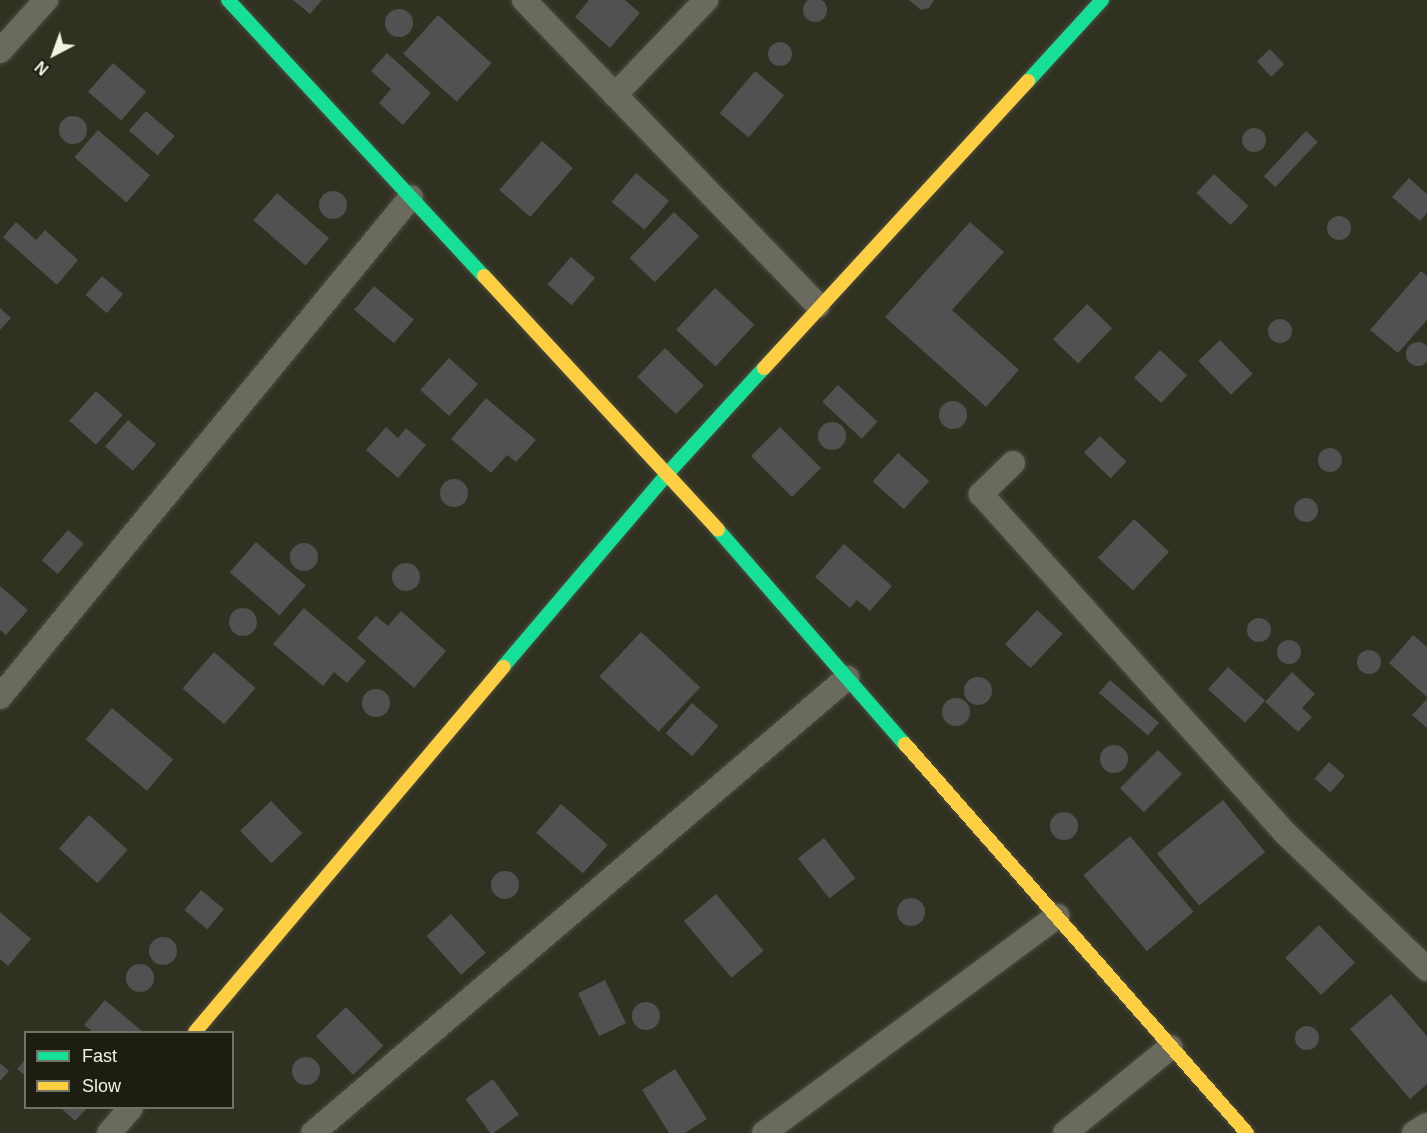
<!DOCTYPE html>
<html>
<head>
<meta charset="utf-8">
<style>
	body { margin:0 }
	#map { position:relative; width:1427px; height:1133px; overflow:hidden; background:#303121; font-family:Helvetica,sans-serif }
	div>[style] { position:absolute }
	.building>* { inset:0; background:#4f5250; transform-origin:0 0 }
	.round { border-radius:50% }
	.roads { filter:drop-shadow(0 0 2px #4b4c3e) drop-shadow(0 0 2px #4b4c3e) }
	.street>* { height:24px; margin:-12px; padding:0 12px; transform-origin:12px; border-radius:12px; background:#6a6b5e }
	.fast>* { height:14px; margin:-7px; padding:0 7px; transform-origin:7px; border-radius:7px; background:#16e098 }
	.slow>* { height:14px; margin:-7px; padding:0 7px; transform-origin:7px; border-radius:7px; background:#ffcf43 }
	span { translate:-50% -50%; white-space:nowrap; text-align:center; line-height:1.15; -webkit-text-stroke:4.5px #1d1e11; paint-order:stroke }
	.legend { position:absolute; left:24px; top:1031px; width:210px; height:78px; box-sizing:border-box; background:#1d1e11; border:2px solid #727364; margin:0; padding:8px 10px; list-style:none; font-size:18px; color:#f1f2e1 }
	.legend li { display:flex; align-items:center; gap:12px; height:30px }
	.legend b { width:30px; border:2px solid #727364 }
	.north { position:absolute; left:24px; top:24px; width:60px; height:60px; -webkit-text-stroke:4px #1d1e11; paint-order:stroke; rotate:221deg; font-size:16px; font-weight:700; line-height:24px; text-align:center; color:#f1f2e1 }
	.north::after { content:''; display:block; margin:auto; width:21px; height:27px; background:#f1f2e1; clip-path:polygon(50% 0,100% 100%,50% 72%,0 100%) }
</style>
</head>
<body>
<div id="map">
	<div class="building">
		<div class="round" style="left:803px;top:-2px;width:24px;height:24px"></div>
		<div style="clip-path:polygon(293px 0,322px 0,310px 14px)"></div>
		<div style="clip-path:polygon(589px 0,625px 0,640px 13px,610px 48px,575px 17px)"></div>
		<div style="clip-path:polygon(909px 0,934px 0,929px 8px,921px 10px)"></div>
		<div class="round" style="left:385px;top:9px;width:28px;height:28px"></div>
		<div style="left:438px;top:15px;width:72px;height:52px;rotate:42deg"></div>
		<div class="round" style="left:768px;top:42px;width:24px;height:24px"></div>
		<div style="left:1270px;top:49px;width:21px;height:18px;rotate:47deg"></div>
		<div style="clip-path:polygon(387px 53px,431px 93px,403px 125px,379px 103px,391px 89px,371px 71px)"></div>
		<div style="left:113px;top:63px;width:44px;height:38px;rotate:41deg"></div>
		<div style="left:755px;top:71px;width:38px;height:55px;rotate:40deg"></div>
		<div style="left:146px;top:111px;width:38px;height:26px;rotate:41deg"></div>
		<div class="round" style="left:59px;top:116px;width:28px;height:28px"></div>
		<div class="round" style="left:1242px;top:128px;width:24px;height:24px"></div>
		<div style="left:98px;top:130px;width:69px;height:36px;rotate:41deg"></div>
		<div style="left:1306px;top:131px;width:16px;height:62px;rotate:43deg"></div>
		<div style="left:542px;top:141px;width:41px;height:65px;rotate:41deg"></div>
		<div style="left:636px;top:173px;width:43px;height:38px;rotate:40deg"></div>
		<div style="left:1214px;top:174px;width:47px;height:26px;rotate:43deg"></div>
		<div style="clip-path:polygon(1409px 178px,1427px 194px,1427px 213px,1420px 221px,1392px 197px)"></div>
		<div class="round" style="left:319px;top:191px;width:28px;height:28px"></div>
		<div style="left:277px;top:193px;width:69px;height:36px;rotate:41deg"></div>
		<div style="left:674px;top:212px;width:35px;height:64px;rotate:44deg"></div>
		<div class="round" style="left:1327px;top:216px;width:24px;height:24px"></div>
		<div style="clip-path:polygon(16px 222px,36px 240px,45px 230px,78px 260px,57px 285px,3px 237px)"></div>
		<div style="clip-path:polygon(970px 222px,1004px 252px,952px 310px,1019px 370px,986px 407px,885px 317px)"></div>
		<div style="left:571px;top:257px;width:32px;height:36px;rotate:41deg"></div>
		<div style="clip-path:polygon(1421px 271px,1427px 276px,1427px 320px,1398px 353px,1370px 330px)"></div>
		<div style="left:102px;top:276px;width:28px;height:25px;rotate:41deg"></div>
		<div style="left:374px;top:286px;width:52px;height:31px;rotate:40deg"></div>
		<div style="left:715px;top:288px;width:54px;height:57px;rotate:43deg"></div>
		<div style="left:1087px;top:304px;width:35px;height:49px;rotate:44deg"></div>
		<div style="clip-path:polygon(0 308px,11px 318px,0 330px)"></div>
		<div class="round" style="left:1268px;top:319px;width:24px;height:24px"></div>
		<div style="left:1220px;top:340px;width:47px;height:30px;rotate:46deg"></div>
		<div class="round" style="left:1406px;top:342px;width:24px;height:24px"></div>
		<div style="left:665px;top:348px;width:54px;height:40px;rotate:44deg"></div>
		<div style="left:1160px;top:350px;width:37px;height:38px;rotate:43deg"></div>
		<div style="left:449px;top:358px;width:39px;height:43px;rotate:42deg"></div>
		<div style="left:838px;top:385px;width:54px;height:23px;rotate:43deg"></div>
		<div style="left:96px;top:391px;width:36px;height:40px;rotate:42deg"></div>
		<div style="clip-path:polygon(486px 398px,536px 440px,516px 462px,507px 455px,491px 473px,451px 439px)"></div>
		<div class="round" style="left:939px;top:401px;width:28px;height:28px"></div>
		<div style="left:128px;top:420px;width:37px;height:35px;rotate:41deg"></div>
		<div class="round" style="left:818px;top:422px;width:28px;height:28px"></div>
		<div style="clip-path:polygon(386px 427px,398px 438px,406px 428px,426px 445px,398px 478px,366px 450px)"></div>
		<div style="left:780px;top:427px;width:58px;height:41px;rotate:45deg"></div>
		<div style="left:1100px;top:436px;width:37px;height:23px;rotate:44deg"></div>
		<div class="round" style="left:1318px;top:448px;width:24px;height:24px"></div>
		<div style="left:898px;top:453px;width:42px;height:38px;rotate:42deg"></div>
		<div class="round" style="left:440px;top:479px;width:28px;height:28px"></div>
		<div class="round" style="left:1294px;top:498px;width:24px;height:24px"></div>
		<div style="left:1134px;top:519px;width:48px;height:53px;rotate:43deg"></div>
		<div style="left:68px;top:530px;width:21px;height:40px;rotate:41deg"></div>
		<div style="left:256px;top:542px;width:66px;height:40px;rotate:41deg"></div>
		<div class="round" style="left:290px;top:543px;width:28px;height:28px"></div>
		<div style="clip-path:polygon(844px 544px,892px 586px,870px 611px,857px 600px,850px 608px,815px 577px)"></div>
		<div class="round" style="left:392px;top:563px;width:28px;height:28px"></div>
		<div style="clip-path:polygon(0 586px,28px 610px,6px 635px,0 630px)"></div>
		<div class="round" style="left:229px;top:608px;width:28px;height:28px"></div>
		<div style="clip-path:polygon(304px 608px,366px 661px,347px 683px,334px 672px,323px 686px,273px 644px)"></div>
		<div style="left:1037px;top:610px;width:35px;height:47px;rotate:43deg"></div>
		<div style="clip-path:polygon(401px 611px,446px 651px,414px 688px,357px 638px,376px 616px,388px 626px)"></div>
		<div class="round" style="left:1247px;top:618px;width:24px;height:24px"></div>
		<div style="left:641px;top:632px;width:81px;height:61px;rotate:43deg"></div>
		<div style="clip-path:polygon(1413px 635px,1427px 647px,1427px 697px,1389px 663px)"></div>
		<div class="round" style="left:1277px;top:640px;width:24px;height:24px"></div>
		<div class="round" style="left:1357px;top:650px;width:24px;height:24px"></div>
		<div style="left:214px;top:652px;width:55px;height:48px;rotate:41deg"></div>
		<div style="left:1228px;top:667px;width:50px;height:30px;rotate:42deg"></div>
		<div style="clip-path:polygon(1292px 672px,1315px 694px,1302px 708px,1312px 717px,1298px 732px,1265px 702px)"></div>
		<div class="round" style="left:964px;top:677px;width:28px;height:28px"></div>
		<div style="left:1110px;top:680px;width:65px;height:17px;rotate:41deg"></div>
		<div class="round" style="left:362px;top:689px;width:28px;height:28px"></div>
		<div class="round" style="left:942px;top:698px;width:28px;height:28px"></div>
		<div style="clip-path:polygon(1427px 699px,1427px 728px,1412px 715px)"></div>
		<div style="left:692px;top:703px;width:35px;height:40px;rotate:41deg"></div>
		<div style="left:112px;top:708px;width:80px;height:41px;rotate:40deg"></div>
		<div class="round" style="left:1100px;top:745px;width:28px;height:28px"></div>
		<div style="left:1158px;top:750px;width:34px;height:54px;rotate:45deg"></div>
		<div style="left:1329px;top:762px;width:21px;height:22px;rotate:41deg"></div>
		<div style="left:1223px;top:800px;width:67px;height:85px;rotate:51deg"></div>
		<div style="left:271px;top:801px;width:45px;height:43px;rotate:46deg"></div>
		<div style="left:561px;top:804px;width:62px;height:38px;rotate:41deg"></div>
		<div class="round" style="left:1050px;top:812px;width:28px;height:28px"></div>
		<div style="left:89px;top:815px;width:52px;height:45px;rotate:42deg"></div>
		<div style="left:1130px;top:836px;width:99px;height:61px;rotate:50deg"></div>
		<div style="left:824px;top:838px;width:51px;height:33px;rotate:52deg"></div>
		<div class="round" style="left:491px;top:871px;width:28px;height:28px"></div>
		<div style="left:201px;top:890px;width:30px;height:26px;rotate:40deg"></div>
		<div style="left:716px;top:894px;width:74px;height:42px;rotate:50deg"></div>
		<div class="round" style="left:897px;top:898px;width:28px;height:28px"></div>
		<div style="clip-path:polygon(0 912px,31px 939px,8px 966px,0 959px)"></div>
		<div style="left:451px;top:914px;width:52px;height:33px;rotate:48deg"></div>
		<div style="left:1319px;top:925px;width:52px;height:47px;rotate:46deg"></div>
		<div class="round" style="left:149px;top:937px;width:28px;height:28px"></div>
		<div class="round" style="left:126px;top:964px;width:28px;height:28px"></div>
		<div style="left:605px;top:980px;width:48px;height:30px;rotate:64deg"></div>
		<div style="clip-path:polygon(1391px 994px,1427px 1036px,1427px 1084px,1410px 1099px,1350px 1029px)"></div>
		<div style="clip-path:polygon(105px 1000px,143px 1032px,93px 1032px,84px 1025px)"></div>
		<div class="round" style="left:632px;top:1002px;width:28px;height:28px"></div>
		<div style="left:346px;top:1007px;width:54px;height:42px;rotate:46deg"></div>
		<div class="round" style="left:1295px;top:1026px;width:24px;height:24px"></div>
		<div class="round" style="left:292px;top:1057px;width:28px;height:28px"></div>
		<div style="clip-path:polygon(26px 1059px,26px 1076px,17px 1069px)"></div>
		<div style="clip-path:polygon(0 1063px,9px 1071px,0 1081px)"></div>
		<div style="clip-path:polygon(675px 1069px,707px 1119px,685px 1133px,669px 1133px,642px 1090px)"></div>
		<div style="left:493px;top:1079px;width:44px;height:34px;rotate:54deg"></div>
		<div style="clip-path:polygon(61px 1108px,87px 1108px,75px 1121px)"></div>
	</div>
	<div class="roads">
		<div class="street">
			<div style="left:524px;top:0;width:424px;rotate:46.1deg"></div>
			<div style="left:0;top:51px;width:69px;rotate:-48deg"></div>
			<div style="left:615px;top:95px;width:132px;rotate:-46.2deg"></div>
			<div style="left:1013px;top:463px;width:45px;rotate:135.9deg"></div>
			<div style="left:981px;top:494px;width:457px;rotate:48.1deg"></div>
			<div style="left:1286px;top:834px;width:195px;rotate:43.8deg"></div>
			<div style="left:0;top:697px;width:647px;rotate:-50.58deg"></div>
			<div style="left:109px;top:1133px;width:33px;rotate:-49deg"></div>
			<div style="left:313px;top:1133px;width:702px;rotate:-40.43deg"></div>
			<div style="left:764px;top:1133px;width:365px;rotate:-36.5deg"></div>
			<div style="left:1065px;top:1133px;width:136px;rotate:-39.1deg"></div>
			<div style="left:1414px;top:1133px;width:15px;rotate:-32deg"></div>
		</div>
		<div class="fast">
			<div style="left:228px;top:0;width:376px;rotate:47.2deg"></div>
			<div style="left:1028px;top:81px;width:110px;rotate:-47.6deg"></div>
			<div style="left:718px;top:530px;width:284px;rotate:48.9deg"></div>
			<div style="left:503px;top:667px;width:255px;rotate:-49.6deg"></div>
			<div style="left:668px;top:473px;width:142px;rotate:-47.6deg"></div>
		</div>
		<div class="slow">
			<div style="left:484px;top:276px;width:345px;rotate:47.3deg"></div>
			<div style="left:764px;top:368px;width:390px;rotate:-47.4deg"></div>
			<div style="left:905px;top:744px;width:518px;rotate:48.68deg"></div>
			<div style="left:195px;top:1032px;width:478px;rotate:-49.8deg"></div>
		</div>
	</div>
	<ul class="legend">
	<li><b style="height:8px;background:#16e098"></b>Fast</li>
	<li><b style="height:8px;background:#ffcf43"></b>Slow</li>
	</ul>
	<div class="north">N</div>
</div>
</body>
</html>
